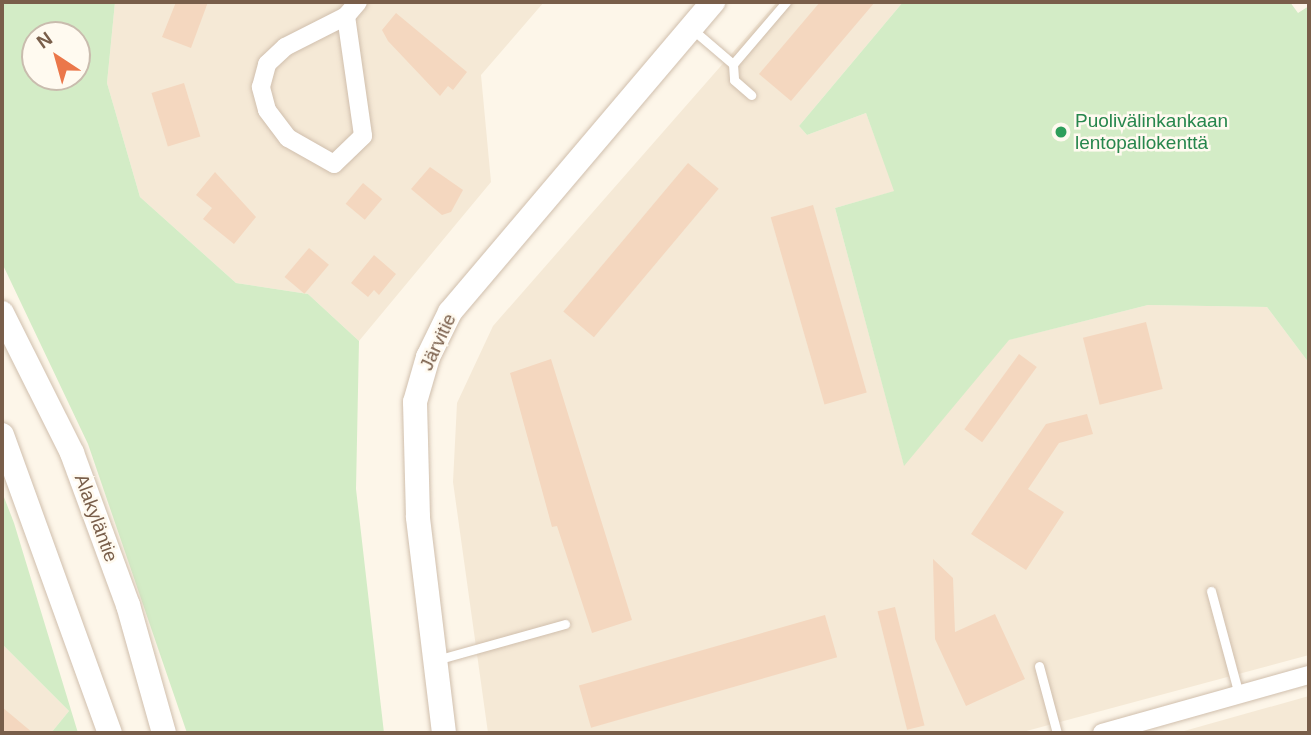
<!DOCTYPE html>
<html>
<head>
<meta charset="utf-8">
<style>
	body { margin:0 }
	#map { position:relative; width:1311px; height:735px; overflow:hidden; background:#fdf6e9; font-family:Helvetica,sans-serif }
	div>[style] { position:absolute }
	.residential>* { inset:0; background:#f5e9d6 }
	.green>* { inset:0; background:#d3ecc6 }
	.building>* { inset:0; background:#f4d7bf; transform-origin:0 0 }
	.roads { filter:drop-shadow(0 0 2px #d0bfad) drop-shadow(0 0 2px #d0bfad) }
	.lane>* { height:9px; margin:-4.5px; padding:0 4.5px; transform-origin:4.5px; border-radius:4.5px; background:#fff }
	.street>* { height:18px; margin:-9px; padding:0 9px; transform-origin:9px; border-radius:9px; background:#fff }
	.secondary>* { height:24px; margin:-12px; padding:0 12px; transform-origin:12px; border-radius:12px; background:#fff }
	.dots>* { width:19px; height:19px; translate:-50% -50%; box-sizing:border-box; border:4px solid #fffaf0; border-radius:50% }
	span { translate:-50% -50%; white-space:nowrap; text-align:center; line-height:1.15; -webkit-text-stroke:5px #fffaf0; paint-order:stroke }
	.leisure-label { font-size:19px; color:#27864d }
	.left { translate:0 -50%; text-align:left }
	.street-label { font-size:19px; color:#795e4a }
	.frame { position:absolute; inset:0; border:4px solid #795e4a; pointer-events:none }
	.north { position:absolute; left:21px; top:21px; width:70px; height:70px; box-sizing:border-box; background:#fffaf0; border:2px solid #c9bcae; border-radius:50%; rotate:324deg; font-size:19px; font-weight:700; line-height:28px; text-align:center; color:#795e4a }
	.north::after { content:''; display:block; margin:auto; width:24px; height:32px; background:#eb774a; clip-path:polygon(50% 0,100% 100%,50% 72%,0 100%) }
</style>
</head>
<body>
<div id="map">
	<div class="residential">
		<div style="clip-path:polygon(115px 2px,544px 2px,481px 75px,491px 182px,359px 341px,308px 294px,236px 283px,140px 197px,107px 83px)"></div>
		<div style="clip-path:polygon(777px 2px,903px 2px,799px 126px,807px 135px,866px 113px,895px 191px,835px 208px,904px 465px,1008px 340px,1148px 305px,1267px 307px,1309px 363px,1309px 655px,1019px 733px,488px 733px,453px 482px,457px 403px,493px 326px)"></div>
		<div style="clip-path:polygon(2px 644px,69px 711px,51px 733px,2px 733px)"></div>
		<div style="clip-path:polygon(1309px 696px,1309px 733px,1177px 733px)"></div>
	</div>
	<div class="green">
		<div style="clip-path:polygon(evenodd,2px 2px,115px 2px,107px 83px,140px 197px,236px 283px,308px 294px,359px 341px,356px 489px,384px 733px,187px 733px,88px 444px,2px 263px,2px 2px,35px 35px,77px 35px,77px 77px,35px 77px,35px 35px)"></div>
		<div style="clip-path:polygon(903px 2px,1290px 2px,1298px 13px,1309px 6px,1309px 363px,1267px 307px,1148px 305px,1009px 340px,904px 466px,835px 208px,894px 191px,866px 113px,807px 135px,799px 126px)"></div>
		<div style="clip-path:polygon(2px 492px,14px 523px,78px 733px,51px 733px,69px 711px,2px 644px)"></div>
	</div>
	<div class="building">
		<div style="clip-path:polygon(176px 2px,208px 2px,191px 48px,162px 37px)"></div>
		<div style="clip-path:polygon(820px 2px,875px 2px,791px 101px,759px 74px)"></div>
		<div style="clip-path:polygon(396px 13px,467px 72px,453px 90px,448px 86px,440px 96px,388px 41px,382px 30px)"></div>
		<div style="left:184px;top:83px;width:56px;height:34px;rotate:73deg"></div>
		<div style="left:688px;top:163px;width:40px;height:194px;rotate:40deg"></div>
		<div style="clip-path:polygon(430px 167px,463px 190px,451px 212px,442px 215px,411px 189px)"></div>
		<div style="clip-path:polygon(215px 172px,256px 217px,234px 244px,203px 219px,212px 208px,196px 195px)"></div>
		<div style="left:363px;top:183px;width:25px;height:27px;rotate:40deg"></div>
		<div style="left:813px;top:205px;width:195px;height:44px;rotate:74deg"></div>
		<div style="left:309px;top:248px;width:26px;height:38px;rotate:40deg"></div>
		<div style="clip-path:polygon(374px 255px,396px 274px,379px 295px,374px 290px,368px 297px,351px 283px)"></div>
		<div style="left:1146px;top:322px;width:69px;height:65px;rotate:76deg"></div>
		<div style="left:1019px;top:354px;width:22px;height:93px;rotate:36deg"></div>
		<div style="clip-path:polygon(551px 359px,632px 620px,592px 633px,557px 526px,552px 527px,510px 373px)"></div>
		<div style="clip-path:polygon(1087px 414px,1093px 434px,1059px 443px,1028px 489px,1064px 512px,1026px 570px,971px 534px,1046px 424px)"></div>
		<div style="clip-path:polygon(933px 559px,953px 578px,955px 632px,995px 614px,1025px 679px,966px 706px,935px 639px)"></div>
		<div style="left:895px;top:607px;width:122px;height:18px;rotate:76deg"></div>
		<div style="left:825px;top:615px;width:44px;height:256px;rotate:74deg"></div>
		<div style="clip-path:polygon(2px 707px,33px 733px,2px 733px)"></div>
	</div>
	<div class="roads">
		<div class="lane">
			<div style="left:692px;top:29px;width:54px;rotate:40.5deg"></div>
			<div style="left:733px;top:64px;width:82px;rotate:-49.5deg"></div>
			<div style="left:733px;top:64px;width:16px;rotate:86deg"></div>
			<div style="left:734px;top:80px;width:23px;rotate:41deg"></div>
			<div style="left:1211px;top:591px;width:108px;rotate:74.9deg"></div>
			<div style="left:436px;top:660px;width:134px;rotate:-15.6deg"></div>
			<div style="left:1039px;top:666px;width:69px;rotate:75deg"></div>
		</div>
		<div class="street">
			<div style="left:346px;top:16px;width:121px;rotate:81.9deg"></div>
			<div style="left:363px;top:136px;width:40px;rotate:136deg"></div>
			<div style="left:334px;top:164px;width:53px;rotate:-150.5deg"></div>
			<div style="left:288px;top:138px;width:35px;rotate:-127deg"></div>
			<div style="left:267px;top:110px;width:24px;rotate:-105deg"></div>
			<div style="left:261px;top:87px;width:24px;rotate:-75deg"></div>
			<div style="left:267px;top:64px;width:25px;rotate:-43deg"></div>
			<div style="left:285px;top:47px;width:68px;rotate:-26.9deg"></div>
			<div style="left:346px;top:16px;width:18px;rotate:-49deg"></div>
			<div style="left:1102px;top:733px;width:215px;rotate:-15.7deg"></div>
		</div>
		<div class="secondary">
			<div style="left:2px;top:313px;width:157px;rotate:63.4deg"></div>
			<div style="left:72px;top:453px;width:162px;rotate:69.8deg"></div>
			<div style="left:128px;top:605px;width:133px;rotate:74.3deg"></div>
			<div style="left:2px;top:435px;width:317px;rotate:70.1deg"></div>
			<div style="left:444px;top:733px;width:218px;rotate:-96.9deg"></div>
			<div style="left:418px;top:517px;width:115px;rotate:-91.5deg"></div>
			<div style="left:415px;top:402px;width:47px;rotate:-73.9deg"></div>
			<div style="left:428px;top:357px;width:50px;rotate:-63.9deg"></div>
			<div style="left:450px;top:312px;width:407px;rotate:-49.7deg"></div>
		</div>
	</div>
	<div class="dots">
		<div style="left:1061px;top:132px;background:#2e9e5b"></div>
	</div>
	<div class="leisure-label">
		<span class="left" style="left:1075px;top:132px">Puolivälinkankaan<br>lentopallokenttä</span>
	</div>
	<div class="street-label">
		<span style="left:438px;top:342px;rotate:-65deg">Järvitie</span>
		<span style="left:96px;top:518px;rotate:70deg">Alakyläntie</span>
	</div>
	<div class="frame"></div>
	<div class="north">N</div>
</div>
</body>
</html>
